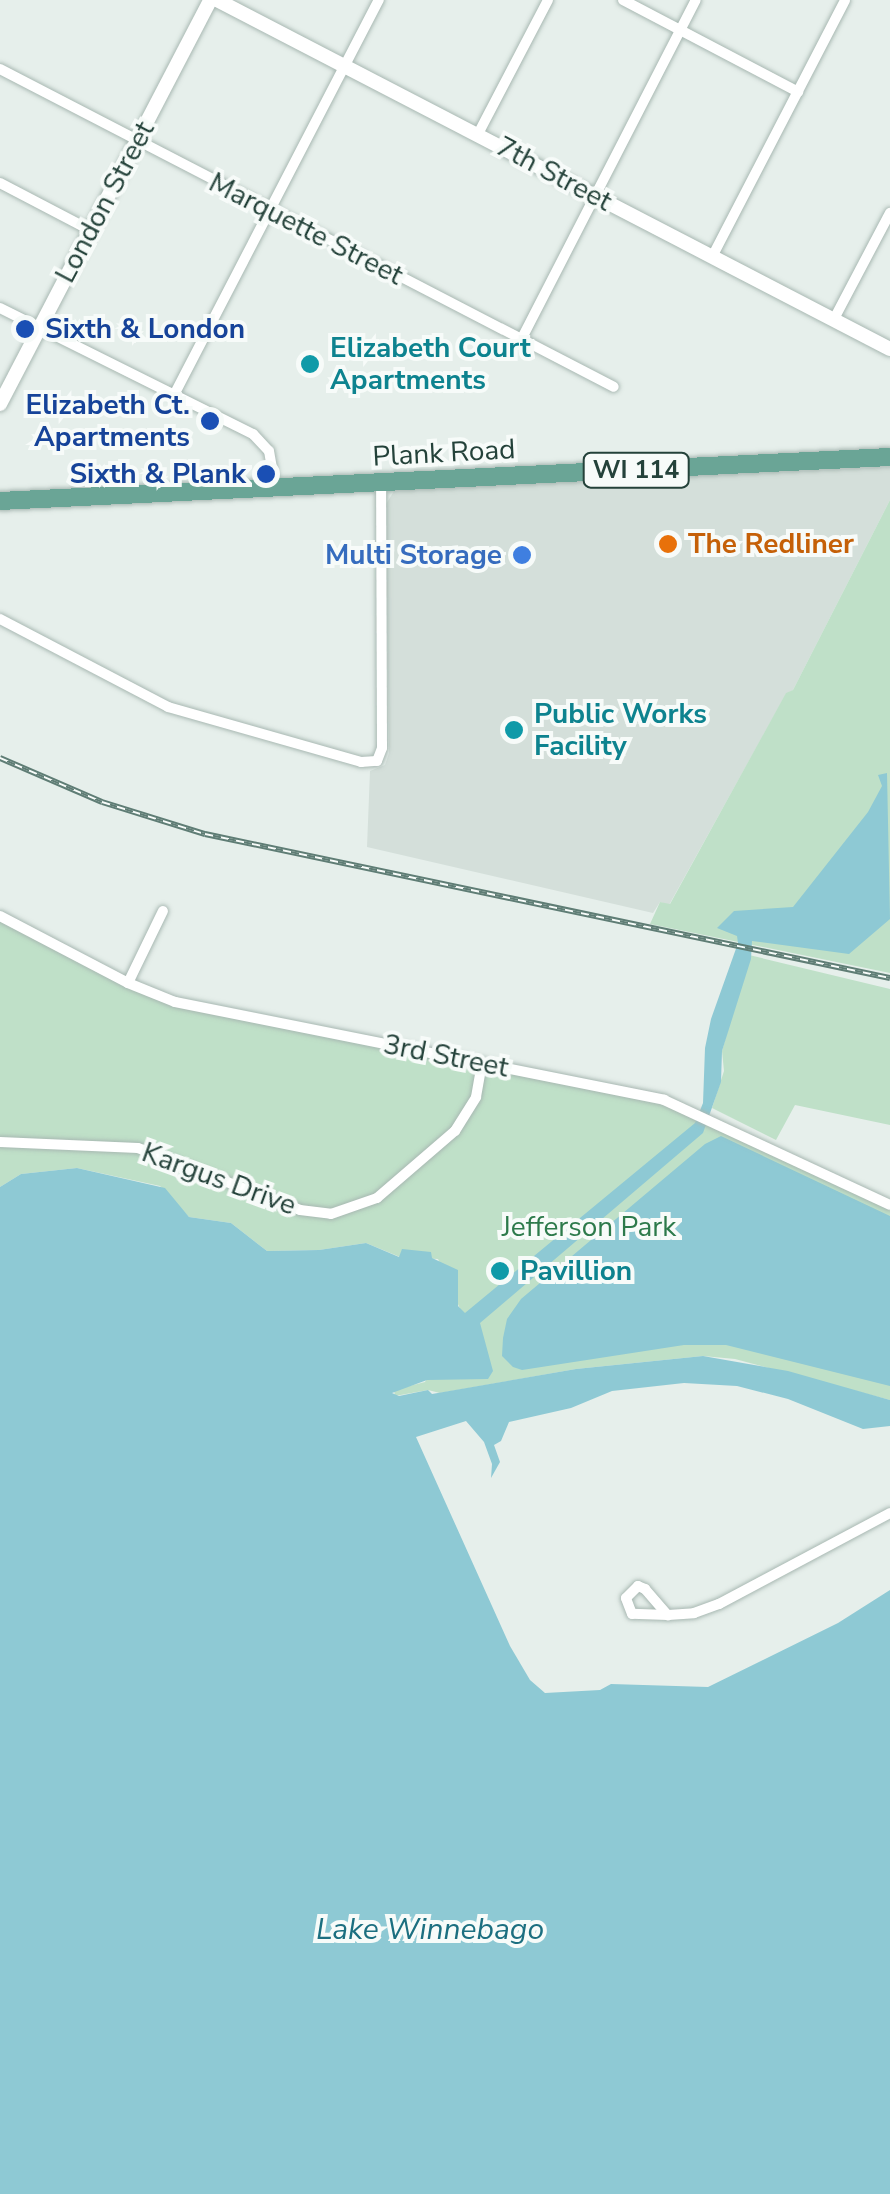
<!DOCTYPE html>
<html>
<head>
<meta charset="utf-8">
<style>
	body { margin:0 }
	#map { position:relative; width:890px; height:2194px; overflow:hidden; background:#e6efeb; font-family:"Nunito Sans",sans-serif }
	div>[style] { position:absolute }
	.built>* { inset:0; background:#d4dfda }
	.green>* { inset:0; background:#bfe0c8 }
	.water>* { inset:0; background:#8ec9d4 }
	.roads { filter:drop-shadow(0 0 2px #a8b8b2) drop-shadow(0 0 2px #a8b8b2) }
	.minor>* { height:10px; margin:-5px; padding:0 5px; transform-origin:5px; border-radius:5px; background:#fff }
	.tertiary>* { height:14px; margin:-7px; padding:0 7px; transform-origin:7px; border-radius:7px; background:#fff }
	.primary>* { height:18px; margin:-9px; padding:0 9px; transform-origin:9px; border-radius:9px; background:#6aa596 }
	.rail>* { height:6px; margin-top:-3px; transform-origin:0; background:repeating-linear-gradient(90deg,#f7fbf9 0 8px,#5f7d75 0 16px); box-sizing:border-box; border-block:2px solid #5f7d75 }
	.dots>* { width:28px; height:28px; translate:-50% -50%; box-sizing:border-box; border:5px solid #f7fbf9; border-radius:50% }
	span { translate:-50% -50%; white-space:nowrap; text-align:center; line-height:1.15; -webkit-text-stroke:8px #f7fbf9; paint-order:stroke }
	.shield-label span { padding:2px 8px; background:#f7fbf9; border:2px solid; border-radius:8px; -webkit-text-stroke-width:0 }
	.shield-label { font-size:25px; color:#24423a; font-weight:700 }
	.street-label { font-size:28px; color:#24423a }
	.transit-label { font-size:28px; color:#164399; font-weight:700 }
	.left { translate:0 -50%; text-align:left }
	.right { translate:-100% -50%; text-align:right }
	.culture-label { font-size:28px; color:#0d838f; font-weight:700 }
	.food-label { font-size:28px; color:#c56008; font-weight:700 }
	.shop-label { font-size:28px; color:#366cbe; font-weight:700 }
	.park-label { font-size:28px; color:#2d7a4b }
	.water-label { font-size:30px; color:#1c6f80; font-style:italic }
</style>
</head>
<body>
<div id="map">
	<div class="built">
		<div style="clip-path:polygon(890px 467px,890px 500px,793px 690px,786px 694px,669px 905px,660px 902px,653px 913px,367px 847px,370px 771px,385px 765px,389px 753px,386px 504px,396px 488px)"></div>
	</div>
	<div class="green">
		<div style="clip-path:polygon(890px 500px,890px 973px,650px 924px,660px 902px,670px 904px,786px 693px,793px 690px)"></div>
		<div style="clip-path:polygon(0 919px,144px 994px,627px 1094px,698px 1113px,890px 1210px,890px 1400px,735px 1359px,703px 1356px,576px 1369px,440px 1393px,428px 1390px,395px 1396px,394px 1390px,425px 1382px,461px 1311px,438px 1259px,400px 1257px,366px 1243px,319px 1250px,267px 1251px,231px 1223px,189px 1217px,160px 1186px,77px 1168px,21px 1174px,0 1187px)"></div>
		<div style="clip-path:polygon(749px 955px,890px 989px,890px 1125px,795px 1105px,776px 1140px,712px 1108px,724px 1071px,722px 1051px)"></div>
	</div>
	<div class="water">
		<div style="clip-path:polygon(887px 773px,890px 919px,849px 954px,752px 941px,751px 959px,722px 1051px,721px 1082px,703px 1133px,480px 1323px,493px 1371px,488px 1379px,427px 1380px,392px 1393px,399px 1396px,428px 1390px,432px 1394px,576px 1369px,703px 1356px,788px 1371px,890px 1400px,890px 1426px,863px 1429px,788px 1399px,737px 1386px,684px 1383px,612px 1391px,571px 1408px,509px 1422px,501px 1441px,494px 1445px,500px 1462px,491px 1478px,492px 1464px,484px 1442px,466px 1421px,416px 1437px,510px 1646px,530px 1680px,545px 1693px,600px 1690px,611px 1684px,708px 1687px,838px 1623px,890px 1590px,890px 2194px,0 2194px,0 1187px,21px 1174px,77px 1168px,165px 1188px,189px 1217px,231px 1223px,267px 1251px,319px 1250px,366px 1243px,399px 1257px,402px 1249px,431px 1252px,432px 1258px,458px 1270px,458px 1306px,465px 1313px,695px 1123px,703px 1103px,705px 1048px,711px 1019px,738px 943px,737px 936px,717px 928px,734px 911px,793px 907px,868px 812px,882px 786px,878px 775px)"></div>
		<div style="clip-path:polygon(721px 1136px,890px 1216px,890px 1386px,726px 1345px,684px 1345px,522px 1370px,513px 1367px,502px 1356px,503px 1338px,507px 1319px,521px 1299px,705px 1144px)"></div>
	</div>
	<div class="roads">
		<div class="minor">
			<div style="left:623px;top:0;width:198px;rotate:27.7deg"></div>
			<div style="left:0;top:69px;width:691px;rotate:27.38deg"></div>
			<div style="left:478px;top:134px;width:151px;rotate:-62.4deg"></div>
			<div style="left:0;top:183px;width:102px;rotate:27.6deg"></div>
			<div style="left:712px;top:257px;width:289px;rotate:-62.6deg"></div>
			<div style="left:0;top:308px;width:283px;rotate:26.5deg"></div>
			<div style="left:253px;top:434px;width:23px;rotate:47deg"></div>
			<div style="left:269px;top:451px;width:39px;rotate:80deg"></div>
			<div style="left:834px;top:319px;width:120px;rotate:-62.2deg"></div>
			<div style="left:521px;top:340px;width:382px;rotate:-62.8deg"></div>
			<div style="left:174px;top:395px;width:445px;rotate:-62.6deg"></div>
			<div style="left:0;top:619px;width:190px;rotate:27.6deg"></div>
			<div style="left:168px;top:707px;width:201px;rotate:15.9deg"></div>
			<div style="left:361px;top:762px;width:16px;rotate:-4deg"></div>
			<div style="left:377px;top:761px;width:14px;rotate:-69deg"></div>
			<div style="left:382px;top:748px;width:264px;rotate:-90.2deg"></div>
			<div style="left:0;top:916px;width:144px;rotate:27.6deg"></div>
			<div style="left:128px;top:983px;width:51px;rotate:22deg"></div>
			<div style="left:175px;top:1002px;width:499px;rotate:11.3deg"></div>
			<div style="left:664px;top:1100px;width:249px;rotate:24.9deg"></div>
			<div style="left:128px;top:983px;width:80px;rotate:-64.1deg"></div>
			<div style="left:0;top:1142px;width:138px;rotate:2.5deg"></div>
			<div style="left:138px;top:1148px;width:173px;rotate:20.9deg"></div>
			<div style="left:300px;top:1210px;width:31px;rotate:7deg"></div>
			<div style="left:331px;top:1214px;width:49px;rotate:-19.2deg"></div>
			<div style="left:377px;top:1198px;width:103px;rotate:-40.7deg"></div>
			<div style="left:455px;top:1131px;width:40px;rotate:-58deg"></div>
			<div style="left:476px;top:1097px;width:35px;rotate:-80deg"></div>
			<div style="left:638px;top:1586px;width:8px;rotate:23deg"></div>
			<div style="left:645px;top:1589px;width:35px;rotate:49deg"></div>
			<div style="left:668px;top:1615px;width:36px;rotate:-178deg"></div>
			<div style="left:632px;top:1614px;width:17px;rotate:-111deg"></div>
			<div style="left:626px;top:1598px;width:17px;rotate:-45deg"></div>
			<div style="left:668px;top:1615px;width:26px;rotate:-4deg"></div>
			<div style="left:694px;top:1613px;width:27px;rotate:-20deg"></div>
			<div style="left:719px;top:1604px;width:194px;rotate:-28deg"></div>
		</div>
		<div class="tertiary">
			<div style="left:217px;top:0;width:758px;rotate:27.41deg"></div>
			<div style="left:0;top:404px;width:455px;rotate:-62.5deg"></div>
		</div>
		<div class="primary">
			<div style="left:0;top:501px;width:891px;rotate:-2.83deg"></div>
		</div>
	</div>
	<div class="rail">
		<div style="left:0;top:758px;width:111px;rotate:23.3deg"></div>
		<div style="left:102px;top:802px;width:108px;rotate:17.3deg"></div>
		<div style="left:205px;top:834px;width:700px;rotate:11.87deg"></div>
	</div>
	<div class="dots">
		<div style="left:25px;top:329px;background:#1a4fb4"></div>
		<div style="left:310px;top:364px;background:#0f9aa8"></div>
		<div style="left:210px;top:421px;background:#1a4fb4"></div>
		<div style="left:266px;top:474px;background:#1a4fb4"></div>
		<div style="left:668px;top:544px;background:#e8710a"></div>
		<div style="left:522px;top:555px;background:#3f7fe0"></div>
		<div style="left:514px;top:730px;background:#0f9aa8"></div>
		<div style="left:500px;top:1271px;background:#0f9aa8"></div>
	</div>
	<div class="shield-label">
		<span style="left:636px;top:470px">WI 114</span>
	</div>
	<div class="street-label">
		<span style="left:554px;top:174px;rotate:28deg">7th Street</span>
		<span style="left:105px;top:202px;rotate:-62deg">London Street</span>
		<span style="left:306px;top:229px;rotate:27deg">Marquette Street</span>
		<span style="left:444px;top:453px;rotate:-3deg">Plank Road</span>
		<span style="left:446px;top:1056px;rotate:11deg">3rd Street</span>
		<span style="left:219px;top:1179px;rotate:20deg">Kargus Drive</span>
	</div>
	<div class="transit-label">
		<span class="left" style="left:45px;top:329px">Sixth &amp; London</span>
		<span class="right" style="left:190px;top:421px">Elizabeth Ct.<br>Apartments</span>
		<span class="right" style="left:246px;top:474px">Sixth &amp; Plank</span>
	</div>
	<div class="culture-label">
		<span class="left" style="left:330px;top:364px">Elizabeth Court<br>Apartments</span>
		<span class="left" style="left:534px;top:730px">Public Works<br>Facility</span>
		<span class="left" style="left:520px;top:1271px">Pavillion</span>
	</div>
	<div class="food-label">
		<span class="left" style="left:688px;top:544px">The Redliner</span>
	</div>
	<div class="shop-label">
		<span class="right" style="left:502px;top:555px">Multi Storage</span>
	</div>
	<div class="park-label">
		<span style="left:589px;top:1227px">Jefferson Park</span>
	</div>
	<div class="water-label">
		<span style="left:430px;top:1930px">Lake Winnebago</span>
	</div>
</div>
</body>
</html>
